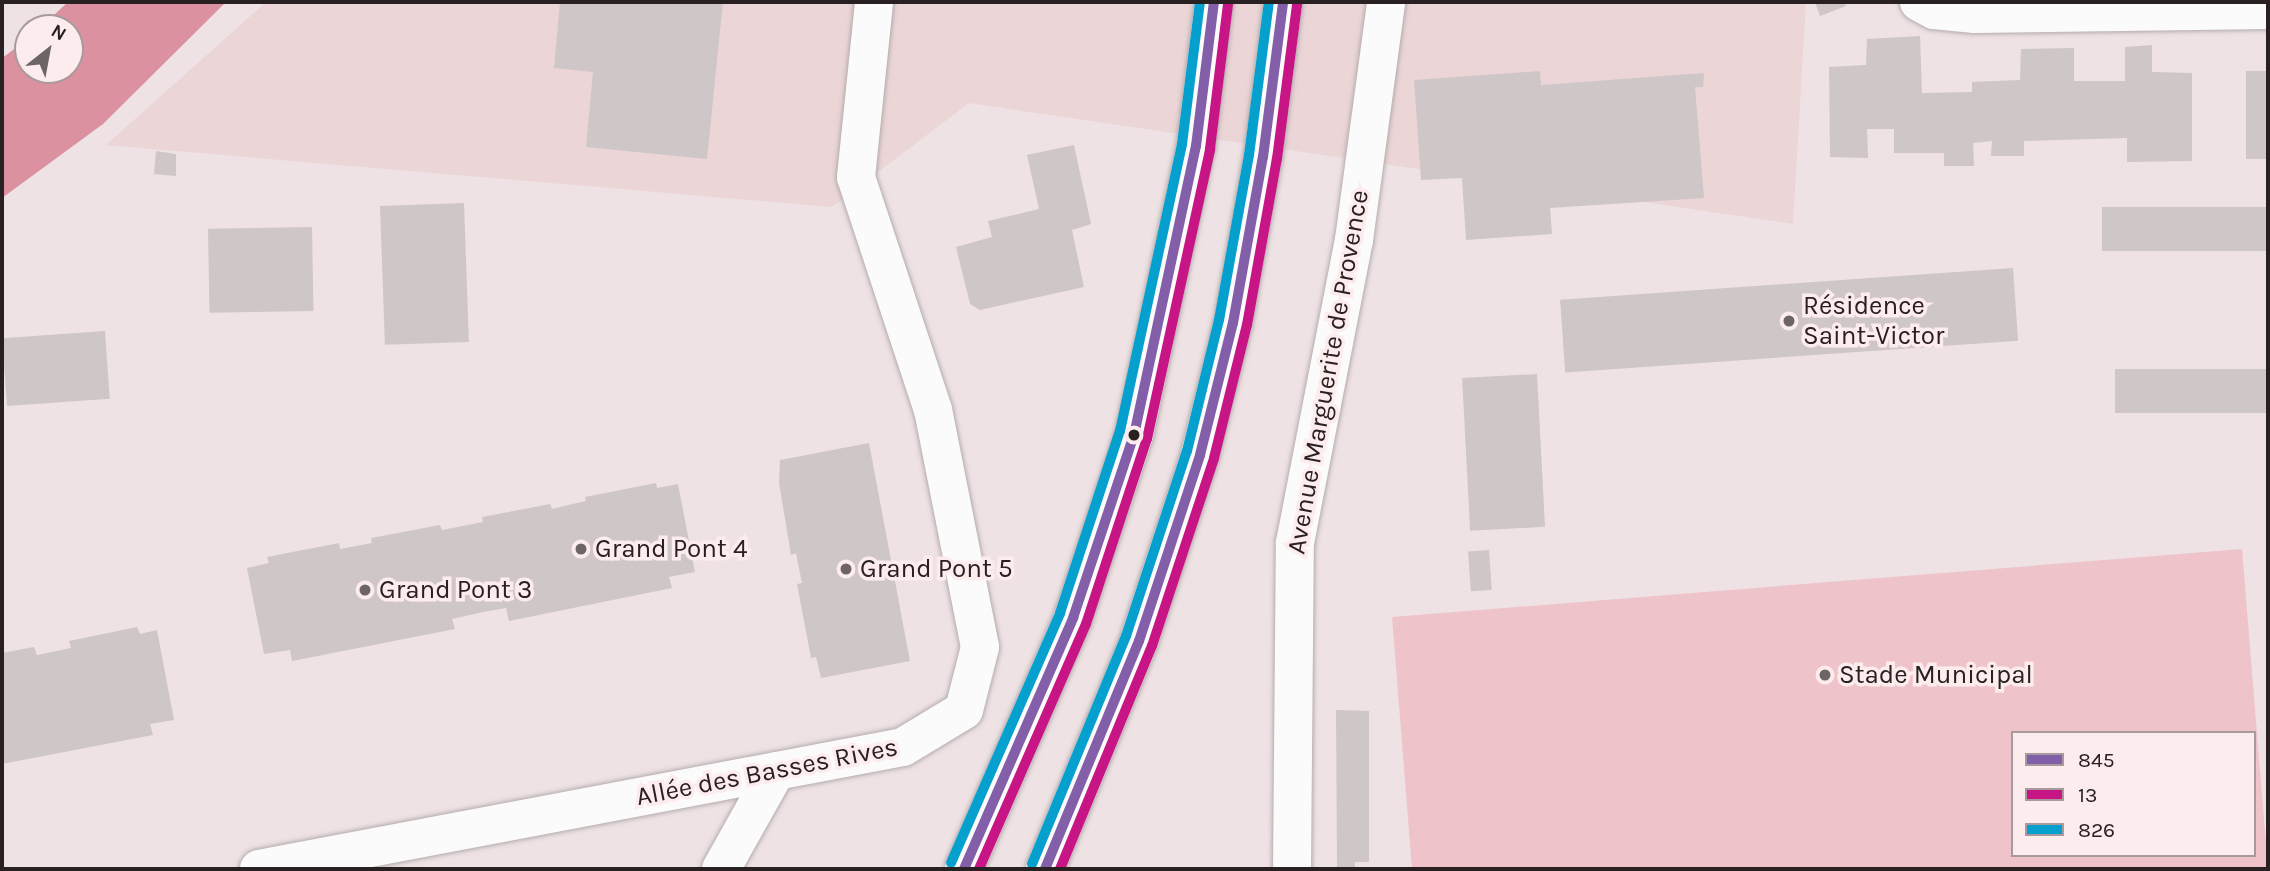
<!DOCTYPE html>
<html>
<head>
<meta charset="utf-8">
<style>
	body { margin:0 }
	#map { position:relative; width:2270px; height:871px; overflow:hidden; background:#eee2e4; font-family:Karla,sans-serif }
	div>[style] { position:absolute }
	.built>* { inset:0; background:#ebd5d7 }
	.green>* { inset:0; background:#efc3ca }
	.water>* { inset:0; background:#db919f }
	.building>* { inset:0; background:#cfc6c7; transform-origin:0 0 }
	.roads { filter:drop-shadow(0 0 2px #b5acad) drop-shadow(0 0 2px #b5acad) }
	.street>* { height:38px; margin:-19px; padding:0 19px; transform-origin:19px; border-radius:19px; background:#fcfbfb }
	.primary>* { height:38px; margin:-19px; padding:0 19px; transform-origin:19px; border-radius:19px; background:#fcfbfb }
	.bus-1>* { height:10px; margin:-5px; padding:0 5px; transform-origin:5px; border-radius:5px; background:#825fa8 }
	.bus-2>* { height:10px; margin:-5px; padding:0 5px; transform-origin:5px; border-radius:5px; background:#c71585 }
	.bus-3>* { height:10px; margin:-5px; padding:0 5px; transform-origin:5px; border-radius:5px; background:#06a0cf }
	.dots>* { width:19px; height:19px; translate:-50% -50%; box-sizing:border-box; border:4px solid #fdecee; border-radius:50% }
	span { translate:-50% -50%; white-space:nowrap; text-align:center; line-height:1.15; -webkit-text-stroke:7px #fdecee; paint-order:stroke }
	.poi-label { font-size:26px; color:#282021 }
	.left { translate:0 -50%; text-align:left }
	.street-label { font-size:26px; color:#282021 }
	.frame { position:absolute; inset:0; border:4px solid #282021; pointer-events:none }
	.legend { position:absolute; left:2011px; top:731px; width:245px; height:126px; box-sizing:border-box; background:#fdecee; border:2px solid #a89a9c; margin:0; padding:9px 12px; list-style:none; font-size:21px; color:#282021 }
	.legend li { display:flex; align-items:center; gap:14px; height:35px }
	.legend b { width:35px; border:2px solid #a89a9c }
	.north { position:absolute; left:14px; top:14px; width:70px; height:70px; box-sizing:border-box; background:#fdecee; border:2px solid #a89a9c; border-radius:50%; rotate:31deg; font-size:19px; font-weight:700; line-height:28px; text-align:center; color:#282021 }
	.north::after { content:''; display:block; margin:auto; width:24px; height:32px; background:#6d6465; clip-path:polygon(50% 0,100% 100%,50% 72%,0 100%) }
</style>
</head>
<body>
<div id="map">
	<div class="built">
		<div style="clip-path:polygon(266px 2px,1806px 2px,1793px 224px,969px 103px,832px 207px,106px 145px)"></div>
	</div>
	<div class="green">
		<div style="clip-path:polygon(evenodd,2242px 549px,2268px 869px,1412px 869px,1392px 617px,2242px 549px,2013px 733px,2254px 733px,2254px 855px,2013px 855px,2013px 733px)"></div>
	</div>
	<div class="water">
		<div style="clip-path:polygon(68px 2px,226px 2px,103px 124px,2px 198px,2px 58px,28px 39px,28px 70px,70px 70px,70px 28px,40px 28px)"></div>
	</div>
	<div class="building">
		<div style="clip-path:polygon(560px 2px,723px 2px,707px 159px,586px 147px,593px 72px,554px 68px)"></div>
		<div style="clip-path:polygon(1815px 2px,1844px 2px,1846px 6px,1820px 16px)"></div>
		<div style="clip-path:polygon(1920px 36px,1922px 93px,1972px 92px,1972px 82px,2020px 80px,2021px 49px,2074px 48px,2074px 81px,2125px 81px,2125px 47px,2152px 45px,2152px 72px,2192px 73px,2192px 161px,2127px 162px,2127px 138px,2024px 141px,2024px 156px,1991px 156px,1992px 141px,1973px 143px,1974px 166px,1944px 166px,1944px 153px,1894px 153px,1894px 129px,1867px 129px,1868px 158px,1830px 157px,1829px 67px,1866px 65px,1867px 39px)"></div>
		<div style="clip-path:polygon(1540px 71px,1541px 85px,1704px 73px,1703px 87px,1695px 87px,1704px 198px,1550px 208px,1552px 234px,1466px 240px,1462px 178px,1421px 180px,1414px 80px)"></div>
		<div style="left:2246px;top:71px;width:22px;height:88px"></div>
		<div style="clip-path:polygon(1074px 145px,1091px 224px,1072px 230px,1084px 287px,980px 310px,970px 304px,956px 247px,992px 237px,988px 221px,1039px 209px,1027px 155px)"></div>
		<div style="clip-path:polygon(156px 151px,176px 154px,176px 176px,154px 174px)"></div>
		<div style="left:464px;top:203px;width:139px;height:84px;rotate:88deg"></div>
		<div style="left:2268px;top:207px;width:44px;height:166px;rotate:90deg"></div>
		<div style="left:312px;top:227px;width:84px;height:104px;rotate:89deg"></div>
		<div style="left:2013px;top:268px;width:73px;height:454px;rotate:86deg"></div>
		<div style="left:105px;top:331px;width:68px;height:103px;rotate:86deg"></div>
		<div style="left:2268px;top:369px;width:44px;height:153px;rotate:90deg"></div>
		<div style="left:1537px;top:374px;width:153px;height:75px;rotate:87deg"></div>
		<div style="clip-path:polygon(869px 443px,910px 661px,821px 678px,816px 657px,811px 658px,797px 584px,802px 583px,796px 553px,791px 555px,779px 483px,780px 460px)"></div>
		<div style="clip-path:polygon(656px 483px,657px 488px,678px 484px,695px 572px,669px 577px,672px 588px,509px 621px,506px 608px,483px 612px,452px 619px,455px 629px,292px 661px,290px 650px,264px 654px,247px 568px,269px 563px,267px 557px,339px 543px,340px 549px,372px 543px,371px 538px,440px 525px,442px 530px,483px 522px,482px 517px,550px 504px,552px 509px,560px 507px,586px 501px,585px 497px)"></div>
		<div style="left:1489px;top:550px;width:40px;height:21px;rotate:86deg"></div>
		<div style="clip-path:polygon(137px 627px,140px 634px,157px 630px,174px 720px,150px 724px,153px 735px,2px 764px,2px 653px,34px 647px,37px 655px,71px 648px,69px 641px)"></div>
		<div style="clip-path:polygon(1336px 710px,1369px 711px,1369px 862px,1355px 862px,1355px 869px,1337px 868px)"></div>
	</div>
	<div class="roads">
		<div class="street">
			<div style="left:1919px;top:2px;width:17px;rotate:28deg"></div>
			<div style="left:1934px;top:10px;width:41px;rotate:5.6deg"></div>
			<div style="left:1975px;top:14px;width:293px;rotate:-0.8deg"></div>
			<div style="left:259px;top:869px;width:655px;rotate:-10.73deg"></div>
			<div style="left:903px;top:747px;width:71px;rotate:-31.2deg"></div>
			<div style="left:964px;top:710px;width:65px;rotate:-75.7deg"></div>
			<div style="left:980px;top:647px;width:242px;rotate:-101.2deg"></div>
			<div style="left:933px;top:410px;width:245px;rotate:-108.3deg"></div>
			<div style="left:856px;top:177px;width:176px;rotate:-84.1deg"></div>
			<div style="left:721px;top:869px;width:112px;rotate:-60.7deg"></div>
			<div style="left:1292px;top:869px;width:326px;rotate:-89.5deg"></div>
			<div style="left:1295px;top:543px;width:309px;rotate:-79deg"></div>
			<div style="left:1354px;top:240px;width:240px;rotate:-82.3deg"></div>
		</div>
		<div class="primary">
			<div style="left:964px;top:869px;width:274px;rotate:-66.5deg"></div>
			<div style="left:1073px;top:618px;width:193px;rotate:-71.6deg"></div>
			<div style="left:1134px;top:435px;width:296px;rotate:-77.9deg"></div>
			<div style="left:1196px;top:146px;width:145px;rotate:-82.9deg"></div>
			<div style="left:1045px;top:869px;width:247px;rotate:-67.6deg"></div>
			<div style="left:1139px;top:641px;width:196px;rotate:-71.8deg"></div>
			<div style="left:1200px;top:455px;width:136px;rotate:-76deg"></div>
			<div style="left:1233px;top:323px;width:169px;rotate:-79.8deg"></div>
			<div style="left:1263px;top:157px;width:156px;rotate:-82.6deg"></div>
		</div>
	</div>
	<div class="bus-1">
		<div style="left:964px;top:869px;width:274px;rotate:-66.5deg"></div>
		<div style="left:1073px;top:618px;width:193px;rotate:-71.6deg"></div>
		<div style="left:1134px;top:435px;width:296px;rotate:-77.9deg"></div>
		<div style="left:1196px;top:146px;width:145px;rotate:-82.9deg"></div>
		<div style="left:1045px;top:869px;width:247px;rotate:-67.6deg"></div>
		<div style="left:1139px;top:641px;width:196px;rotate:-71.8deg"></div>
		<div style="left:1200px;top:455px;width:136px;rotate:-76deg"></div>
		<div style="left:1233px;top:323px;width:169px;rotate:-79.8deg"></div>
		<div style="left:1263px;top:157px;width:156px;rotate:-82.6deg"></div>
	</div>
	<div class="bus-2">
		<div style="left:979px;top:869px;width:267px;rotate:-66.4deg"></div>
		<div style="left:1086px;top:624px;width:195px;rotate:-71.8deg"></div>
		<div style="left:1147px;top:439px;width:297px;rotate:-77.7deg"></div>
		<div style="left:1210px;top:149px;width:146px;rotate:-82.9deg"></div>
		<div style="left:1060px;top:869px;width:241px;rotate:-67.6deg"></div>
		<div style="left:1152px;top:646px;width:198px;rotate:-71.7deg"></div>
		<div style="left:1214px;top:458px;width:137px;rotate:-76.1deg"></div>
		<div style="left:1247px;top:325px;width:169px;rotate:-79.8deg"></div>
		<div style="left:1277px;top:159px;width:156px;rotate:-82.6deg"></div>
	</div>
	<div class="bus-3">
		<div style="left:951px;top:863px;width:273px;rotate:-66.4deg"></div>
		<div style="left:1060px;top:613px;width:192px;rotate:-71.8deg"></div>
		<div style="left:1120px;top:431px;width:294px;rotate:-77.8deg"></div>
		<div style="left:1182px;top:144px;width:143px;rotate:-82.8deg"></div>
		<div style="left:1032px;top:864px;width:247px;rotate:-67.6deg"></div>
		<div style="left:1126px;top:636px;width:195px;rotate:-71.8deg"></div>
		<div style="left:1187px;top:451px;width:135px;rotate:-76.3deg"></div>
		<div style="left:1219px;top:320px;width:168px;rotate:-79.7deg"></div>
		<div style="left:1249px;top:155px;width:154px;rotate:-82.6deg"></div>
	</div>
	<div class="dots">
		<div style="left:1789px;top:321px;background:#6d6465"></div>
		<div style="left:1134px;top:435px;background:#282021"></div>
		<div style="left:581px;top:549px;background:#6d6465"></div>
		<div style="left:846px;top:569px;background:#6d6465"></div>
		<div style="left:365px;top:590px;background:#6d6465"></div>
		<div style="left:1825px;top:675px;background:#6d6465"></div>
	</div>
	<div class="poi-label">
		<span class="left" style="left:1803px;top:321px">Résidence<br>Saint-Victor</span>
		<span class="left" style="left:595px;top:549px">Grand Pont 4</span>
		<span class="left" style="left:860px;top:569px">Grand Pont 5</span>
		<span class="left" style="left:379px;top:590px">Grand Pont 3</span>
		<span class="left" style="left:1839px;top:675px">Stade Municipal</span>
	</div>
	<div class="street-label">
		<span style="left:1328px;top:372px;rotate:-80deg">Avenue Marguerite de Provence</span>
		<span style="left:767px;top:772px;rotate:-11deg">Allée des Basses Rives</span>
	</div>
	<div class="frame"></div>
	<ul class="legend">
	<li><b style="height:9px;background:#825fa8"></b>845</li>
	<li><b style="height:9px;background:#c71585"></b>13</li>
	<li><b style="height:9px;background:#06a0cf"></b>826</li>
	</ul>
	<div class="north">N</div>
</div>
</body>
</html>
